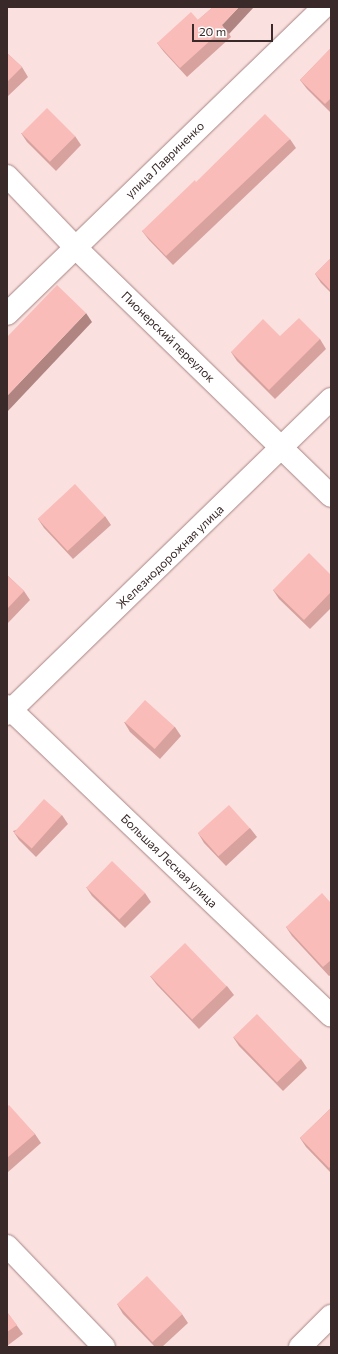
<!DOCTYPE html>
<html>
<head>
<meta charset="utf-8">
<style>
	body { margin:0 }
	#map { position:relative; width:338px; height:1354px; overflow:hidden; background:#fae1e0; font-family:Commissioner,sans-serif }
	div>[style] { position:absolute }
	.roads { filter:drop-shadow(0 0 1px #a88481) drop-shadow(0 0 1px #a88481) }
	.minor>* { height:22px; margin:-11px; padding:0 11px; transform-origin:11px; border-radius:11px; background:#fff }
	.tertiary>* { height:22px; margin:-11px; padding:0 11px; transform-origin:11px; border-radius:11px; background:#fff }
	.wall>* { inset:0; background:#d7a29e }
	.shaded-wall>* { inset:0; background:#af8481 }
	.building>* { inset:0; background:#fabcb8; transform-origin:0 0 }
	span { translate:-50% -50%; white-space:nowrap; text-align:center; line-height:1.15; -webkit-text-stroke:3.5px #fff; paint-order:stroke }
	.street-label { font-size:12px; color:#392a29 }
	.frame { position:absolute; inset:0; border:8px solid #392a29; pointer-events:none }
	.scale { position:absolute; left:192px; top:24px; width:81px; height:18px; box-sizing:border-box; border:2px solid #392a29; border-top:0; padding-left:5px; font-size:12px; line-height:14px; white-space:nowrap; color:#392a29; -webkit-text-stroke:3px #fff; paint-order:stroke }
</style>
</head>
<body>
<div id="map">
	<div class="roads">
		<div class="minor">
			<div style="left:7px;top:176px;width:98px;rotate:46.2deg"></div>
			<div style="left:75px;top:247px;width:357px;rotate:44.2deg"></div>
			<div style="left:7px;top:314px;width:441px;rotate:-44.1deg"></div>
			<div style="left:7px;top:706px;width:448px;rotate:43.7deg"></div>
			<div style="left:7px;top:714px;width:452px;rotate:-44.2deg"></div>
			<div style="left:7px;top:1246px;width:140px;rotate:46.2deg"></div>
		</div>
		<div class="tertiary">
			<div style="left:300px;top:1347px;width:44px;rotate:-45deg"></div>
		</div>
	</div>
	<div class="wall">
		<div style="clip-path:polygon(213px 7px,231px 37px,187px 77px,164px 52px,157px 43px,198px 20px)"></div>
		<div style="clip-path:polygon(331px 48px,331px 113px,307px 89px,300px 80px)"></div>
		<div style="clip-path:polygon(7px 53px,22px 67px,28px 77px,7px 97px)"></div>
		<div style="clip-path:polygon(21px 133px,75px 136px,81px 145px,56px 171px,27px 142px)"></div>
		<div style="clip-path:polygon(290px 139px,296px 148px,173px 265px,149px 240px,142px 231px)"></div>
		<div style="clip-path:polygon(331px 258px,331px 293px,321px 283px,315px 274px)"></div>
		<div style="clip-path:polygon(280px 336px,320px 339px,326px 349px,275px 399px,237px 361px,231px 352px)"></div>
		<div style="clip-path:polygon(105px 516px,111px 525px,73px 559px,44px 528px,38px 519px)"></div>
		<div style="clip-path:polygon(7px 575px,24px 591px,30px 600px,7px 624px)"></div>
		<div style="clip-path:polygon(331px 575px,331px 608px,310px 629px,279px 599px,273px 590px)"></div>
		<div style="clip-path:polygon(124px 722px,175px 727px,181px 736px,160px 759px,130px 732px)"></div>
		<div style="clip-path:polygon(62px 815px,68px 824px,36px 857px,19px 840px,13px 831px)"></div>
		<div style="clip-path:polygon(250px 828px,257px 837px,226px 866px,204px 843px,198px 833px)"></div>
		<div style="clip-path:polygon(86px 887px,145px 893px,151px 902px,125px 928px,92px 896px)"></div>
		<div style="clip-path:polygon(331px 903px,331px 975px,329px 976px,292px 936px,286px 927px)"></div>
		<div style="clip-path:polygon(150px 976px,227px 986px,234px 995px,199px 1029px,157px 985px)"></div>
		<div style="clip-path:polygon(233px 1037px,301px 1059px,307px 1068px,283px 1091px,239px 1046px)"></div>
		<div style="clip-path:polygon(7px 1107px,35px 1134px,41px 1143px,7px 1173px)"></div>
		<div style="clip-path:polygon(331px 1108px,331px 1173px,306px 1147px,300px 1138px)"></div>
		<div style="clip-path:polygon(117px 1304px,182px 1314px,188px 1323px,162px 1347px,155px 1347px,123px 1314px)"></div>
		<div style="clip-path:polygon(7px 1312px,23px 1334px,7px 1346px)"></div>
	</div>
	<div class="shaded-wall">
		<div style="clip-path:polygon(239px 7px,254px 7px,229px 34px,222px 25px)"></div>
		<div style="clip-path:polygon(86px 313px,92px 322px,7px 412px,7px 396px)"></div>
	</div>
	<div class="building">
		<div style="clip-path:polygon(213px 7px,239px 7px,222px 25px,224px 28px,180px 68px,157px 43px,191px 12px,198px 20px)"></div>
		<div style="clip-path:polygon(331px 48px,331px 98px,325px 104px,300px 80px)"></div>
		<div style="clip-path:polygon(7px 53px,22px 67px,7px 82px)"></div>
		<div style="left:47px;top:108px;width:40px;height:36px;rotate:45deg"></div>
		<div style="clip-path:polygon(265px 114px,290px 139px,166px 256px,142px 231px,195px 180px,196px 182px)"></div>
		<div style="clip-path:polygon(331px 258px,331px 291px,315px 274px)"></div>
		<div style="clip-path:polygon(57px 285px,86px 313px,7px 396px,7px 337px)"></div>
		<div style="clip-path:polygon(299px 318px,320px 339px,269px 390px,231px 352px,263px 319px,280px 336px)"></div>
		<div style="left:75px;top:484px;width:44px;height:51px;rotate:47deg"></div>
		<div style="clip-path:polygon(309px 553px,331px 575px,331px 592px,304px 620px,273px 590px)"></div>
		<div style="clip-path:polygon(7px 575px,24px 591px,7px 609px)"></div>
		<div style="left:145px;top:700px;width:40px;height:30px;rotate:42deg"></div>
		<div style="left:44px;top:799px;width:24px;height:45px;rotate:42deg"></div>
		<div style="left:229px;top:805px;width:31px;height:42px;rotate:48deg"></div>
		<div style="left:112px;top:861px;width:46px;height:37px;rotate:44deg"></div>
		<div style="clip-path:polygon(322px 893px,331px 903px,331px 960px,323px 967px,286px 927px)"></div>
		<div style="left:185px;top:943px;width:60px;height:48px;rotate:46deg"></div>
		<div style="left:257px;top:1014px;width:63px;height:33px;rotate:46deg"></div>
		<div style="clip-path:polygon(9px 1105px,35px 1134px,7px 1158px,7px 1107px)"></div>
		<div style="clip-path:polygon(331px 1108px,331px 1166px,329px 1168px,300px 1138px)"></div>
		<div style="left:147px;top:1276px;width:52px;height:41px;rotate:47deg"></div>
		<div style="clip-path:polygon(7px 1312px,17px 1325px,7px 1332px)"></div>
	</div>
	<div class="street-label">
		<span style="left:165px;top:160px;rotate:-44deg">улица Лавриненко</span>
		<span style="left:168px;top:337px;rotate:44deg">Пионерский переулок</span>
		<span style="left:170px;top:557px;rotate:-44deg">Железнодорожная улица</span>
		<span style="left:169px;top:861px;rotate:44deg">Большая Лесная улица</span>
	</div>
	<div class="frame"></div>
	<div class="scale">20 m</div>
</div>
</body>
</html>
